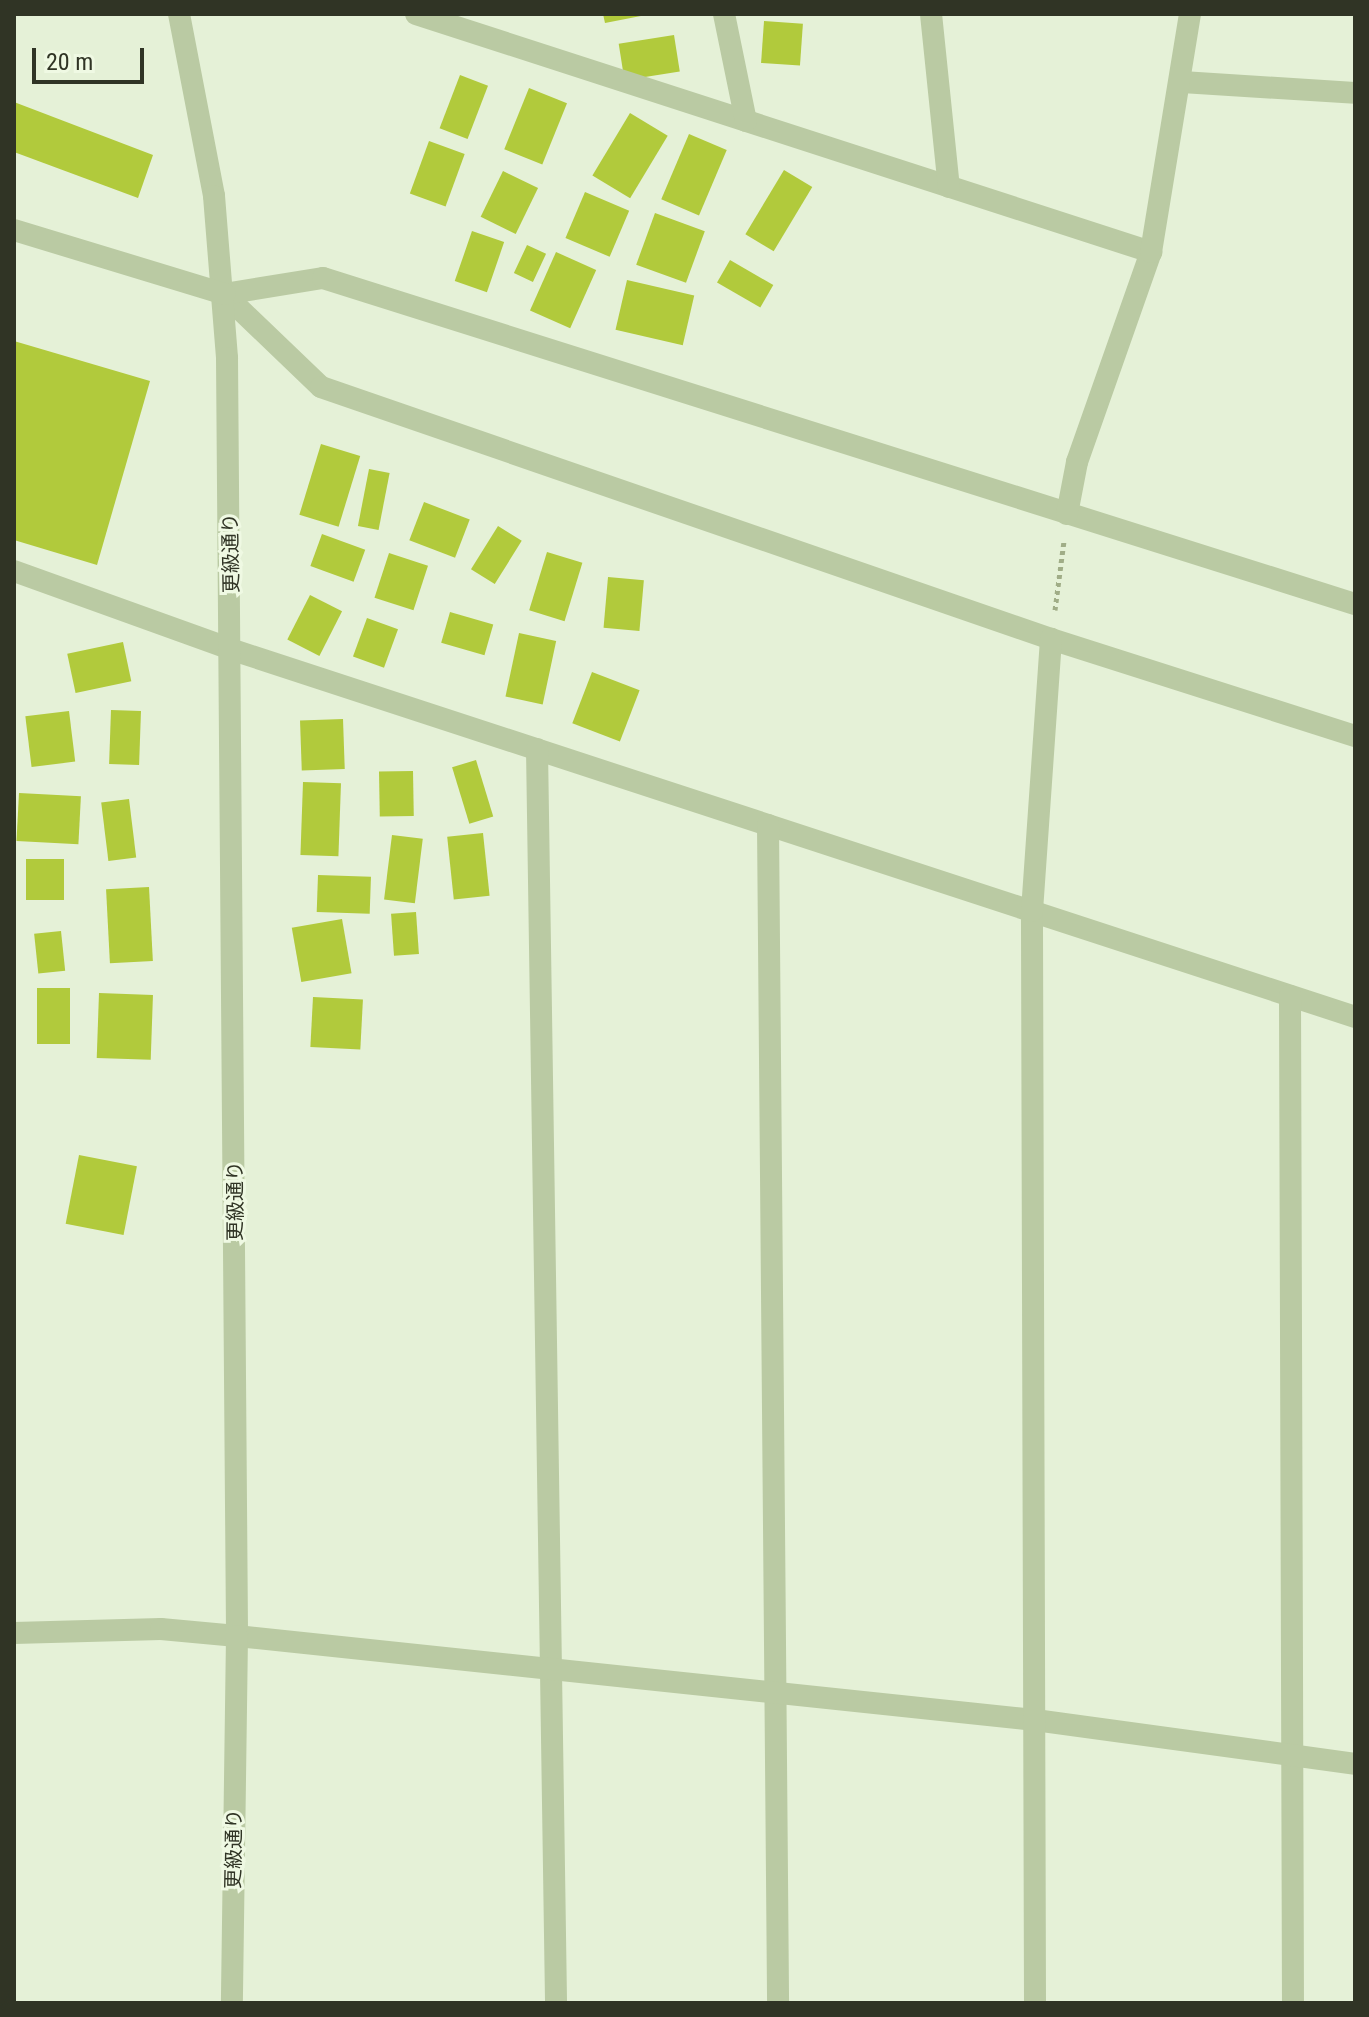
<!DOCTYPE html>
<html>
<head>
<meta charset="utf-8">
<style>
	body { margin:0 }
	#map { position:relative; width:1369px; height:2017px; overflow:hidden; background:#e5f1d7; font-family:"Roboto Condensed","Noto Sans JP",sans-serif }
	div>[style] { position:absolute }
	.building>* { inset:0; background:#b1ca3c; transform-origin:0 0 }
	.path>* { height:5px; margin-top:-2.5px; transform-origin:0; background:repeating-linear-gradient(90deg,#a0ad87 0 4px,transparent 0 8px) }
	.minor>* { height:22px; margin:-11px; padding:0 11px; transform-origin:11px; border-radius:11px; background:#bacaa3 }
	.tertiary>* { height:22px; margin:-11px; padding:0 11px; transform-origin:11px; border-radius:11px; background:#bacaa3 }
	span { translate:-50% -50%; white-space:nowrap; text-align:center; line-height:1.15; -webkit-text-stroke:6px #eff9e3; paint-order:stroke }
	.street-label { font-size:20px; color:#303425 }
	.frame { position:absolute; inset:0; border:16px solid #303425; pointer-events:none }
	.scale { position:absolute; left:32px; top:48px; width:112px; height:36px; box-sizing:border-box; border:4px solid #303425; border-top:0; padding-left:10px; font-size:24px; line-height:28px; white-space:nowrap; color:#303425; -webkit-text-stroke:6px #eff9e3; paint-order:stroke }
</style>
</head>
<body>
<div id="map">
	<div class="building">
		<div style="clip-path:polygon(603px 14px,646px 14px,646px 15px,605px 23px)"></div>
		<div style="left:764px;top:21px;width:39px;height:42px;rotate:4deg"></div>
		<div style="left:674px;top:35px;width:37px;height:56px;rotate:81deg"></div>
		<div style="left:460px;top:75px;width:30px;height:57px;rotate:21deg"></div>
		<div style="left:529px;top:88px;width:41px;height:66px;rotate:22deg"></div>
		<div style="clip-path:polygon(14px 102px,153px 155px,138px 198px,14px 152px)"></div>
		<div style="left:630px;top:113px;width:44px;height:73px;rotate:31deg"></div>
		<div style="left:689px;top:134px;width:41px;height:71px;rotate:23deg"></div>
		<div style="left:429px;top:141px;width:38px;height:56px;rotate:20deg"></div>
		<div style="left:784px;top:170px;width:33px;height:75px;rotate:31deg"></div>
		<div style="left:503px;top:171px;width:39px;height:51px;rotate:26deg"></div>
		<div style="left:585px;top:192px;width:48px;height:50px;rotate:23deg"></div>
		<div style="left:655px;top:213px;width:53px;height:55px;rotate:20deg"></div>
		<div style="left:472px;top:231px;width:34px;height:53px;rotate:19deg"></div>
		<div style="left:527px;top:245px;width:21px;height:31px;rotate:25deg"></div>
		<div style="left:556px;top:252px;width:44px;height:64px;rotate:24deg"></div>
		<div style="left:730px;top:260px;width:50px;height:26px;rotate:30deg"></div>
		<div style="left:627px;top:280px;width:69px;height:51px;rotate:13deg"></div>
		<div style="clip-path:polygon(14px 341px,150px 381px,97px 565px,14px 540px)"></div>
		<div style="left:321px;top:444px;width:41px;height:74px;rotate:17deg"></div>
		<div style="left:369px;top:469px;width:21px;height:58px;rotate:11deg"></div>
		<div style="left:424px;top:502px;width:49px;height:41px;rotate:21deg"></div>
		<div style="left:498px;top:526px;width:28px;height:51px;rotate:32deg"></div>
		<div style="left:322px;top:534px;width:46px;height:34px;rotate:20deg"></div>
		<div style="left:547px;top:552px;width:37px;height:61px;rotate:17deg"></div>
		<div style="left:389px;top:553px;width:41px;height:47px;rotate:18deg"></div>
		<div style="left:608px;top:577px;width:36px;height:51px;rotate:5deg"></div>
		<div style="left:310px;top:595px;width:36px;height:50px;rotate:27deg"></div>
		<div style="left:450px;top:612px;width:45px;height:32px;rotate:16deg"></div>
		<div style="left:367px;top:618px;width:33px;height:41px;rotate:20deg"></div>
		<div style="left:519px;top:633px;width:38px;height:65px;rotate:12deg"></div>
		<div style="left:123px;top:642px;width:40px;height:57px;rotate:78deg"></div>
		<div style="left:592px;top:672px;width:51px;height:55px;rotate:21deg"></div>
		<div style="left:111px;top:710px;width:30px;height:54px;rotate:2deg"></div>
		<div style="left:69px;top:711px;width:51px;height:44px;rotate:83deg"></div>
		<div style="left:343px;top:719px;width:50px;height:43px;rotate:88deg"></div>
		<div style="left:476px;top:760px;width:59px;height:25px;rotate:73deg"></div>
		<div style="left:413px;top:771px;width:45px;height:34px;rotate:89deg"></div>
		<div style="left:303px;top:782px;width:38px;height:73px;rotate:2deg"></div>
		<div style="left:19px;top:793px;width:62px;height:48px;rotate:3deg"></div>
		<div style="left:129px;top:799px;width:59px;height:28px;rotate:83deg"></div>
		<div style="left:483px;top:833px;width:63px;height:36px;rotate:84deg"></div>
		<div style="left:392px;top:835px;width:31px;height:65px;rotate:7deg"></div>
		<div style="left:26px;top:859px;width:38px;height:41px"></div>
		<div style="left:318px;top:875px;width:53px;height:37px;rotate:2deg"></div>
		<div style="left:149px;top:887px;width:74px;height:43px;rotate:87deg"></div>
		<div style="left:416px;top:912px;width:42px;height:25px;rotate:86deg"></div>
		<div style="left:342px;top:919px;width:55px;height:51px;rotate:80deg"></div>
		<div style="left:61px;top:931px;width:40px;height:27px;rotate:84deg"></div>
		<div style="left:37px;top:988px;width:33px;height:56px"></div>
		<div style="left:99px;top:993px;width:54px;height:65px;rotate:2deg"></div>
		<div style="left:313px;top:997px;width:50px;height:50px;rotate:3deg"></div>
		<div style="left:79px;top:1155px;width:59px;height:70px;rotate:11deg"></div>
	</div>
	<div class="path">
		<div style="left:1055px;top:610px;width:70px;rotate:-82.6deg"></div>
	</div>
	<div class="minor">
		<div style="left:416px;top:14px;width:773px;rotate:17.94deg"></div>
		<div style="left:724px;top:14px;width:109px;rotate:78.4deg"></div>
		<div style="left:931px;top:14px;width:174px;rotate:84.1deg"></div>
		<div style="left:1182px;top:82px;width:173px;rotate:3.6deg"></div>
		<div style="left:224px;top:294px;width:134px;rotate:43.8deg"></div>
		<div style="left:321px;top:387px;width:772px;rotate:19.04deg"></div>
		<div style="left:1051px;top:639px;width:319px;rotate:17.7deg"></div>
		<div style="left:224px;top:294px;width:100px;rotate:-9.2deg"></div>
		<div style="left:323px;top:278px;width:1082px;rotate:17.53deg"></div>
		<div style="left:1067px;top:514px;width:53px;rotate:-79.1deg"></div>
		<div style="left:1077px;top:462px;width:223px;rotate:-70.6deg"></div>
		<div style="left:1151px;top:252px;width:241px;rotate:-80.7deg"></div>
		<div style="left:14px;top:571px;width:233px;rotate:19.8deg"></div>
		<div style="left:233px;top:650px;width:1180px;rotate:18.11deg"></div>
		<div style="left:537px;top:749px;width:1254px;rotate:89.13deg"></div>
		<div style="left:768px;top:825px;width:1178px;rotate:89.51deg"></div>
		<div style="left:1290px;top:996px;width:1007px;rotate:89.83deg"></div>
		<div style="left:14px;top:1633px;width:147px;rotate:-1.6deg"></div>
		<div style="left:161px;top:1629px;width:76px;rotate:5.3deg"></div>
		<div style="left:237px;top:1636px;width:802px;rotate:6.01deg"></div>
		<div style="left:1035px;top:1720px;width:323px;rotate:7.8deg"></div>
		<div style="left:1035px;top:2003px;width:1092px;rotate:-90.16deg"></div>
		<div style="left:1032px;top:911px;width:273px;rotate:-86deg"></div>
	</div>
	<div class="tertiary">
		<div style="left:179px;top:14px;width:185px;rotate:79.1deg"></div>
		<div style="left:214px;top:196px;width:163px;rotate:85.4deg"></div>
		<div style="left:227px;top:358px;width:1278px;rotate:89.55deg"></div>
		<div style="left:237px;top:1636px;width:367px;rotate:90.8deg"></div>
		<div style="left:14px;top:230px;width:220px;rotate:16.9deg"></div>
	</div>
	<div class="street-label">
		<span style="left:231px;top:553px;rotate:-91deg">更級通り</span>
		<span style="left:235px;top:1201px;rotate:-90deg">更級通り</span>
		<span style="left:234px;top:1849px;rotate:-89deg">更級通り</span>
	</div>
	<div class="frame"></div>
	<div class="scale">20 m</div>
</div>
</body>
</html>
